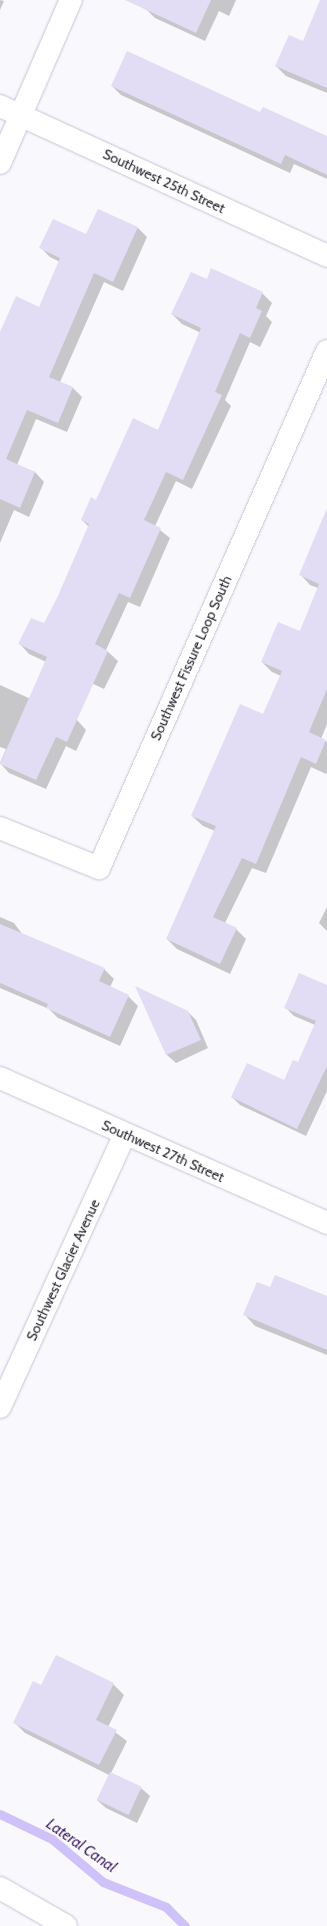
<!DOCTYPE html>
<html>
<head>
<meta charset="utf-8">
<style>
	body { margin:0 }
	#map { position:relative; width:327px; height:1926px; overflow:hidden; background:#f9f8fc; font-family:Cabin,sans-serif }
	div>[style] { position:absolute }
	.shadow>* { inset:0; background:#0003 }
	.stream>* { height:9px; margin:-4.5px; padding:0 4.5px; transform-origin:4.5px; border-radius:4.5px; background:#cfc1f9 }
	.building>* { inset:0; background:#e2dcf4; transform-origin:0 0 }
	.roads { filter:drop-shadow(0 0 1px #c7c2d9) drop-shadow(0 0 1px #c7c2d9) }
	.minor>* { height:22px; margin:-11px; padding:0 11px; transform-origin:11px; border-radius:11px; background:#fff }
	.tertiary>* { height:22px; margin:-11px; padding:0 11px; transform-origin:11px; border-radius:11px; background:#fff }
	span { translate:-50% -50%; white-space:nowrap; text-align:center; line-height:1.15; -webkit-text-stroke:3px #fff; paint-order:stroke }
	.street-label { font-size:14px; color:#2a2831 }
	.water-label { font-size:15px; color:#381867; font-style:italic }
</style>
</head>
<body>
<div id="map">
	<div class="shadow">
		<div style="clip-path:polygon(0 0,4px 1px,0 10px)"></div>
		<div style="clip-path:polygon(150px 0,236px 0,229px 16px,219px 11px,205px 41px,155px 18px,146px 9px)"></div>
		<div style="clip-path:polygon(321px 0,327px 0,327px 93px,286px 76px,276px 66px,304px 42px)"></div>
		<div style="clip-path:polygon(112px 86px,261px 114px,327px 137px,327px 179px,294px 164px,290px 173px,121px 95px)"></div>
		<div style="clip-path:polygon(138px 228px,147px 237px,123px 291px,104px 282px,60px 382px,73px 388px,82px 397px,67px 432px,36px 419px,17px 465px,35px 472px,44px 482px,29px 517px,14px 510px,0 543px,0 333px,39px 308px,60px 262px,50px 257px,41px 248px,87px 235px)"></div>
		<div style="clip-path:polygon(207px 280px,262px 293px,272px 303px,266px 316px,272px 322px,260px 347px,250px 342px,225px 400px,231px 406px,192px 489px,176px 481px,155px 526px,170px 538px,140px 607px,128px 602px,106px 650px,118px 661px,104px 689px,29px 654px,20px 644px,44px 625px,59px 596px,89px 527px,82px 520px,158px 431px,201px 333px,182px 324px,172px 314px)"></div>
		<div style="clip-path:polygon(327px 541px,327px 724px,321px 739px,327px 742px,327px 772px,326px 774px,311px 767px,266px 873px,252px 868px,225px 923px,236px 929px,246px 939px,230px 974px,177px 949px,167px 939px,215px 831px,203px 826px,192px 816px,263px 715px,281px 676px,272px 672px,262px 662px,300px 632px,318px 588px,310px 585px,300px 574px)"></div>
		<div style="clip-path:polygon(0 685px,77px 720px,86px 730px,76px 751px,66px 746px,46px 789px,9px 773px,0 763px,6px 749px,0 747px)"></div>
		<div style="clip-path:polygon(327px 907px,327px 931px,319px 923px)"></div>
		<div style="clip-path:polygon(0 917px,14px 923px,23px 935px,104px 969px,114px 979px,110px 987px,128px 996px,138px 1006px,120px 1046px,58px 1018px,49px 1009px,0 988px)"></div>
		<div style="clip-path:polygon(327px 986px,327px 1091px,306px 1136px,240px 1105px,232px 1097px,284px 1081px,298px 1064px,315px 1025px,294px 1016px,286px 1008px)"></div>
		<div style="clip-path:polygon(137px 988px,187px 1011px,196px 1020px,208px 1048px,176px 1063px,167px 1055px)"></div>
		<div style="clip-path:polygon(271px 1289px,327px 1297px,327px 1355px,255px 1326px,245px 1315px)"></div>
		<div style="clip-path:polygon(113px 1684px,124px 1695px,108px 1727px,127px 1741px,111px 1773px,141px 1788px,150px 1796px,137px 1823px,106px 1808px,97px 1800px,109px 1775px,25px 1733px,14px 1722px,41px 1686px)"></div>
	</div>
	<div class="stream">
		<div style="left:0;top:1814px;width:58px;rotate:25.7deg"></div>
		<div style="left:52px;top:1839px;width:67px;rotate:40.1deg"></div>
		<div style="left:103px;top:1882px;width:68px;rotate:21.6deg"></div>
		<div style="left:166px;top:1907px;width:27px;rotate:45deg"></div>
	</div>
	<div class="building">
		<div style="clip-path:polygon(125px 0,211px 0,196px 33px)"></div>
		<div style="clip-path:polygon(320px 0,327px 0,327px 88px,275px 66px,289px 35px,303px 41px)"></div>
		<div style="clip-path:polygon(127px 51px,260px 112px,263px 107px,327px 136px,327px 175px,285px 155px,281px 164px,111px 86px)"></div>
		<div style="clip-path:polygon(98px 209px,138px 227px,113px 282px,94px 273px,49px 377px,73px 387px,58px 423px,27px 410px,6px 459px,35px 472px,20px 508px,0 499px,0 332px,16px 296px,39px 307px,60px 258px,39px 248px,53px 219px,86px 234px)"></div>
		<div style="clip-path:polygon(211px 268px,263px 292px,256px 308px,262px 311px,250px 338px,240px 333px,215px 392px,222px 395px,183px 480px,166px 472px,144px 520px,161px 528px,130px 598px,119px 593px,95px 644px,108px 651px,67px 742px,56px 737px,36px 780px,0 764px,47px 657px,18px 644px,31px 618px,44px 623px,58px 596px,89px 524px,81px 520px,91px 497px,96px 500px,133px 418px,158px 430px,201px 328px,171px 314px,191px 272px,207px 279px)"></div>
		<div style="clip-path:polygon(327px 508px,327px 689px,309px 732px,326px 740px,316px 764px,301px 757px,256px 864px,242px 858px,213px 917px,237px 928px,220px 964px,166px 939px,216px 826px,191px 816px,240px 704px,263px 714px,282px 671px,261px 662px,278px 622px,300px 631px,319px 584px,299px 575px)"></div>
		<div style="clip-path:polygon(0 924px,105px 968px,99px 981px,129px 995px,110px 1037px,46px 1008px,48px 1004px,0 983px)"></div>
		<div style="clip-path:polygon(299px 973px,327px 985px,327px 1066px,297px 1129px,231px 1097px,247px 1063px,284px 1080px,293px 1060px,298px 1062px,316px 1021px,284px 1008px)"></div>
		<div style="clip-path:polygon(135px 986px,188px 1011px,201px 1040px,166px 1055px)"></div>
		<div style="clip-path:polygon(275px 1275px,327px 1296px,327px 1350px,243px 1315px,257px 1282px,270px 1287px)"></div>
		<div style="clip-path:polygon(56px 1655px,114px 1683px,96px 1720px,117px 1730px,99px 1765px,13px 1723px,33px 1681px,41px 1685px)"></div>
		<div style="left:110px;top:1772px;width:35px;height:31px;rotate:25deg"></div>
	</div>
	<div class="roads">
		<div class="minor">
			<div style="left:0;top:106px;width:360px;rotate:24.6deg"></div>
			<div style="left:0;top:163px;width:178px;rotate:-66.5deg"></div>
			<div style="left:0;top:828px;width:107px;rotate:22deg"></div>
			<div style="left:99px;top:868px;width:565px;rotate:-66.2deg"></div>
			<div style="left:0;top:1407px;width:300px;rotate:-65.4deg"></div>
			<div style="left:0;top:1888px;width:76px;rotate:29.9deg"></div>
		</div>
		<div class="tertiary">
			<div style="left:0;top:1078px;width:358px;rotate:23.9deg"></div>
		</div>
	</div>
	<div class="street-label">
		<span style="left:164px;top:181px;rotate:25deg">Southwest 25th Street</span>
		<span style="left:191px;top:658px;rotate:-66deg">Southwest Fissure Loop South</span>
		<span style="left:163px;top:1151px;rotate:24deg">Southwest 27th Street</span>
		<span style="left:63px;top:1270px;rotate:-65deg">Southwest Glacier Avenue</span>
	</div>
	<div class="water-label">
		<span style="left:81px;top:1846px;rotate:35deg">Lateral Canal</span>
	</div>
</div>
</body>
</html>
